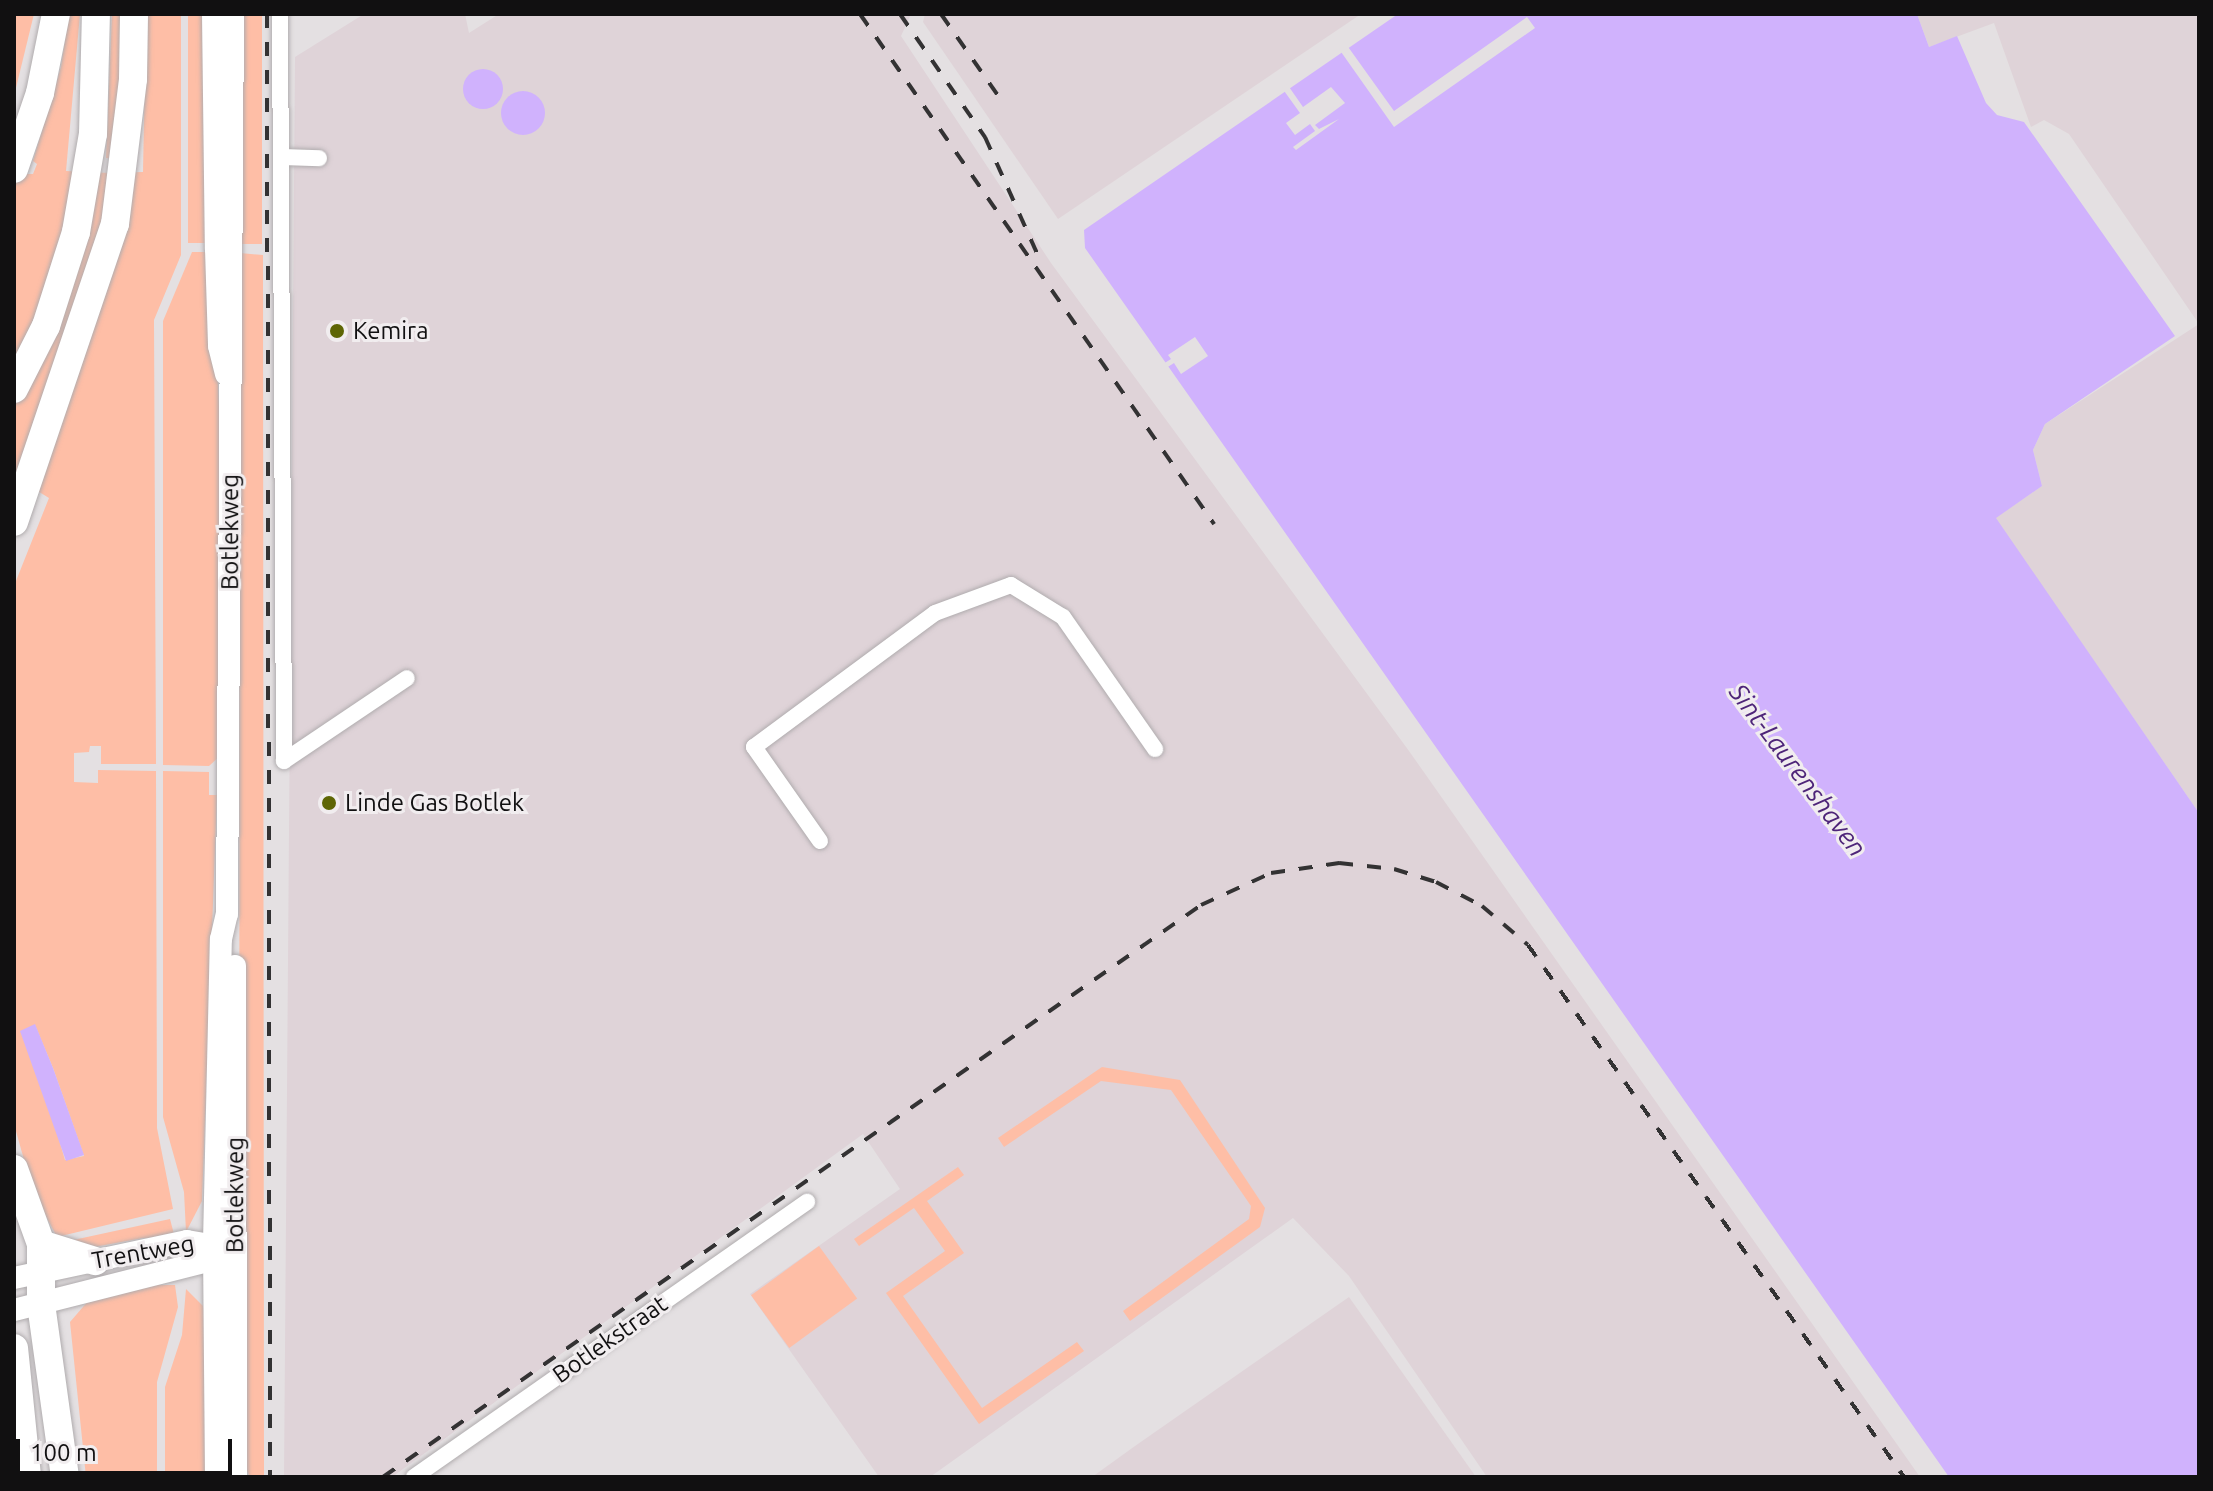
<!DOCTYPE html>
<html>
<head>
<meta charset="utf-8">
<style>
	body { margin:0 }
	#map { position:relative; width:2213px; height:1491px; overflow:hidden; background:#e4e0e2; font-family:Ubuntu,sans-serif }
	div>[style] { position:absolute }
	.built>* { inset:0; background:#dfd3d8 }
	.green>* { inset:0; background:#febea6; transform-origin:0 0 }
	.water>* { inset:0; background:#d0b2fd }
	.round { border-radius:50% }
	.pier>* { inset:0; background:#e4e0e2 }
	.roads { filter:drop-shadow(0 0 2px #b0acae) drop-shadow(0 0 2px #b0acae) }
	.minor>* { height:16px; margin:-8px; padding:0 8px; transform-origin:8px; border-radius:8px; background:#fff }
	.secondary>* { height:22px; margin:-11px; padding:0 11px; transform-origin:11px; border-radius:11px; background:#fff }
	.motorway>* { height:28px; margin:-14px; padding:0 14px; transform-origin:14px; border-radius:14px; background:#fff }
	.rail>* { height:4px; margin-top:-2px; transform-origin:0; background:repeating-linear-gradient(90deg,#333233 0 14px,transparent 0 28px) }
	.dots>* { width:22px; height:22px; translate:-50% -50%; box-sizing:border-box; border:4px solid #f1edef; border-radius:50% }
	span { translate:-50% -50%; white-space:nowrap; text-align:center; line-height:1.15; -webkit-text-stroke:6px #f1edef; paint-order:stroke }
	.poi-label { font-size:24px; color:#111011 }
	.left { translate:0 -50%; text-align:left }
	.street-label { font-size:24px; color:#111011 }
	.water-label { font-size:26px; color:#4e2579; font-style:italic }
	.frame { position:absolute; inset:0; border:16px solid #111011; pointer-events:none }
	.scale { position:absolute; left:16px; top:1439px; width:216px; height:36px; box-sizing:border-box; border:4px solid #111011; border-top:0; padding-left:10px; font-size:24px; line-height:28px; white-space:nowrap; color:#111011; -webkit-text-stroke:6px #f1edef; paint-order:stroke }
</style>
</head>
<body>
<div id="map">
	<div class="built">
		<div style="clip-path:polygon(364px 14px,465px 14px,469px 33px,499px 14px,911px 14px,901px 36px,1051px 263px,1409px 751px,1920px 1477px,1487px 1477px,1349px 1276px,1293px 1218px,930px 1477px,879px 1477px,750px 1294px,900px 1189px,863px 1134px,392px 1477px,284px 1477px,295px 57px)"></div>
		<div style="clip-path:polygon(925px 14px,1361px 14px,1058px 219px,923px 22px)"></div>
		<div style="clip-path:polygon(1917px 14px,2199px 14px,2199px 813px,1995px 518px,2042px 486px,2033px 450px,2045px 424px,2199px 324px,2069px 134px,2044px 120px,2031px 127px,1994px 23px,1929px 47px)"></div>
		<div style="clip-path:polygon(1349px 1297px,1476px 1477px,1092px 1477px,1135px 1446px)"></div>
	</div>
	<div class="green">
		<div style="clip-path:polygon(14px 14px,34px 14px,14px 96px)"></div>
		<div style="clip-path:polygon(evenodd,69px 14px,80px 14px,66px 171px,110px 173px,143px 172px,146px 14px,181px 14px,181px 255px,154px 320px,156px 764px,101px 764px,101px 746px,90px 746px,89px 752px,74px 753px,74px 782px,98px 783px,98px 770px,156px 771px,157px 1128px,173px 1209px,57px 1237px,33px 1192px,14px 1124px,14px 586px,49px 498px,18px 479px,14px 501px,14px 174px,33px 174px,37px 164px,33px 161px,61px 67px,69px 14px,35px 1025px,53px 1068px,84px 1156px,65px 1160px,46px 1096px,35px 1025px)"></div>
		<div style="clip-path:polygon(112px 14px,128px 14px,116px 159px,106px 158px)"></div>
		<div style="left:188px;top:14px;width:22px;height:229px"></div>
		<div style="left:239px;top:14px;width:23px;height:230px"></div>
		<div style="clip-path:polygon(192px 252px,211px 252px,220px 425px,220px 756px,209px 766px,163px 765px,163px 321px)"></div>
		<div style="clip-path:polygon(240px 253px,263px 255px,264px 1477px,250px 1477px,246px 1469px,239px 1408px)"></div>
		<div style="clip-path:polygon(163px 771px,209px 772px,209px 795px,217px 795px,202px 1201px,186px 1232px,184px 1192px,163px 1117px)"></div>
		<div style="clip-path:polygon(1102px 1067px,1180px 1080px,1265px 1208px,1260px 1227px,1130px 1321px,1123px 1311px,1249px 1219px,1251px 1206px,1171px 1090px,1101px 1081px,1004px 1147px,998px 1138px)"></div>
		<div style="clip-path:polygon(958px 1167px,964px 1175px,927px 1201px,964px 1253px,903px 1296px,982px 1408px,1077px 1342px,1084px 1351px,979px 1424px,886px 1293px,945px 1251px,914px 1208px,859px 1246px,854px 1239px)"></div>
		<div style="clip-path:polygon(170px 1219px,175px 1238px,166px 1240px,143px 1238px,89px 1248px,64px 1242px)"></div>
		<div style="left:819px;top:1246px;width:65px;height:84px;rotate:54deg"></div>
		<div style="clip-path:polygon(156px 1285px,175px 1285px,178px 1307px,157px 1382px,157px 1477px,86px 1477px,70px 1322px,89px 1300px)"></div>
		<div style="clip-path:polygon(186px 1289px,203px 1306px,209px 1323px,209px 1477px,165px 1477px,165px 1387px,182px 1335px)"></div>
	</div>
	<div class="water">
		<div style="clip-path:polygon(1398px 14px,1917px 14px,1929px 47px,1957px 36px,1986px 103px,1997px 115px,2024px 122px,2175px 336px,2045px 424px,2033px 450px,2042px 486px,1996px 518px,2199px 813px,2199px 1477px,1949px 1477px,1085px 248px,1084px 230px)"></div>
		<div class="round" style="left:463px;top:69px;width:40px;height:40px"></div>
		<div class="round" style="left:501px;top:91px;width:44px;height:44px"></div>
		<div style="clip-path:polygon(35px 1024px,53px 1068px,84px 1155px,66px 1161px,20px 1031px)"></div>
	</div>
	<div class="pier">
		<div style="clip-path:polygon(1527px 17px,1535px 28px,1394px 127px,1339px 49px,1346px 44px,1394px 111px)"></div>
		<div style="clip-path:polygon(1287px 84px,1303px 107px,1331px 87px,1345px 103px,1315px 125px,1319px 129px,1339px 119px,1296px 150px,1293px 147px,1315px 131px,1310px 124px,1295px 135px,1286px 123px,1300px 113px,1282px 88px)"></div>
		<div style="clip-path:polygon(1195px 337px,1208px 356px,1181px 374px,1174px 363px,1163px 370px,1160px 366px,1171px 359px,1168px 355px)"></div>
	</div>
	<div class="roads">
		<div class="minor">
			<div style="left:280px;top:14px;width:747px;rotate:89.69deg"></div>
			<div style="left:283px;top:157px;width:36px;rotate:2deg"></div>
			<div style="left:284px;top:761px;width:148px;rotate:-34deg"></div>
			<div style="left:820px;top:841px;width:115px;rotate:-125.1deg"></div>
			<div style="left:754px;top:747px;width:225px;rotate:-36.5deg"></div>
			<div style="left:935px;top:613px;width:81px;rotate:-20.2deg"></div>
			<div style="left:1011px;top:585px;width:61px;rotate:31.6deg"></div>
			<div style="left:1063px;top:617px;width:161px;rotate:55.1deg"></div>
			<div style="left:414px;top:1477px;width:480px;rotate:-35deg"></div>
		</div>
		<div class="secondary">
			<div style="left:213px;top:14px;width:235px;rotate:89.3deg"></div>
			<div style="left:216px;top:249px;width:97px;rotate:88.2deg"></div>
			<div style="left:219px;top:346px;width:29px;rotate:76deg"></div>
			<div style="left:235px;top:966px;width:511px;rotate:89.89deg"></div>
			<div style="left:14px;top:1278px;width:177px;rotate:-12.1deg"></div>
			<div style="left:187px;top:1241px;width:41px;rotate:9.9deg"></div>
			<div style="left:14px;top:1310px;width:220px;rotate:-14.2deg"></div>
			<div style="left:216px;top:1477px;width:235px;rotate:-90.5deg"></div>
			<div style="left:214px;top:1242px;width:303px;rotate:-88.7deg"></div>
			<div style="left:221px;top:939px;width:26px;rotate:-77deg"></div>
			<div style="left:227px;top:914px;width:900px;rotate:-89.62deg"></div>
		</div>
		<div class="motorway">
			<div style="left:14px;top:169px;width:80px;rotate:-71.1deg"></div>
			<div style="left:40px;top:93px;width:81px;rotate:-78.6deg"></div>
			<div style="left:14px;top:389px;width:71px;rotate:-63.1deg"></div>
			<div style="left:46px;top:326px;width:99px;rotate:-72.3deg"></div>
			<div style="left:76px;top:232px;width:99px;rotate:-80.2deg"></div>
			<div style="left:93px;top:134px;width:120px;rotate:-88.6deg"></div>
			<div style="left:14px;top:522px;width:315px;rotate:-71.3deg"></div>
			<div style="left:115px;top:224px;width:146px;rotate:-82.9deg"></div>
			<div style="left:133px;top:79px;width:65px;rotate:-89.1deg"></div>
			<div style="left:14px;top:1169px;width:80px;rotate:70.2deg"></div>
			<div style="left:41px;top:1244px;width:60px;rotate:90deg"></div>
			<div style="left:41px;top:1304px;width:175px;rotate:82.1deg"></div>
			<div style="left:41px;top:1244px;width:57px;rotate:17.5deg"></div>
			<div style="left:14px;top:1348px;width:130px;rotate:84.2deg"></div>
		</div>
	</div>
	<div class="rail">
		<div style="left:267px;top:14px;width:1463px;rotate:89.88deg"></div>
		<div style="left:860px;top:14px;width:621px;rotate:55.23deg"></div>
		<div style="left:900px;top:14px;width:150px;rotate:55.4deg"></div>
		<div style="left:985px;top:137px;width:133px;rotate:65.9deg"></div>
		<div style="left:941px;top:14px;width:98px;rotate:55deg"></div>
		<div style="left:383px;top:1477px;width:998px;rotate:-34.96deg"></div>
		<div style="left:1201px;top:905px;width:77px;rotate:-24.6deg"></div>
		<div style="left:1271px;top:873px;width:69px;rotate:-8.4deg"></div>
		<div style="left:1339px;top:863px;width:55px;rotate:6.2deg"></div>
		<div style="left:1394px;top:869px;width:44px;rotate:17.2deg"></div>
		<div style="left:1436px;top:882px;width:52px;rotate:27.6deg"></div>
		<div style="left:1482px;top:906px;width:60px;rotate:40.3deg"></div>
		<div style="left:1528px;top:945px;width:651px;rotate:54.75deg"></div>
	</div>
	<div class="dots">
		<div style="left:337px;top:331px;background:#5e6605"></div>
		<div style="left:329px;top:803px;background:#5e6605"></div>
	</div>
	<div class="poi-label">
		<span class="left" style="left:353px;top:331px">Kemira</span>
		<span class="left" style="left:345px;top:803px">Linde Gas Botlek</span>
	</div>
	<div class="street-label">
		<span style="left:230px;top:532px;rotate:-90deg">Botlekweg</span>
		<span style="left:235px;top:1195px;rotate:-90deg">Botlekweg</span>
		<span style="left:143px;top:1252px;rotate:-10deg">Trentweg</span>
		<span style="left:610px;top:1339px;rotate:-35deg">Botlekstraat</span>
	</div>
	<div class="water-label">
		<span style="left:1798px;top:770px;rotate:53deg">Sint-Laurenshaven</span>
	</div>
	<div class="frame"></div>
	<div class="scale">100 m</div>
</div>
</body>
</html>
